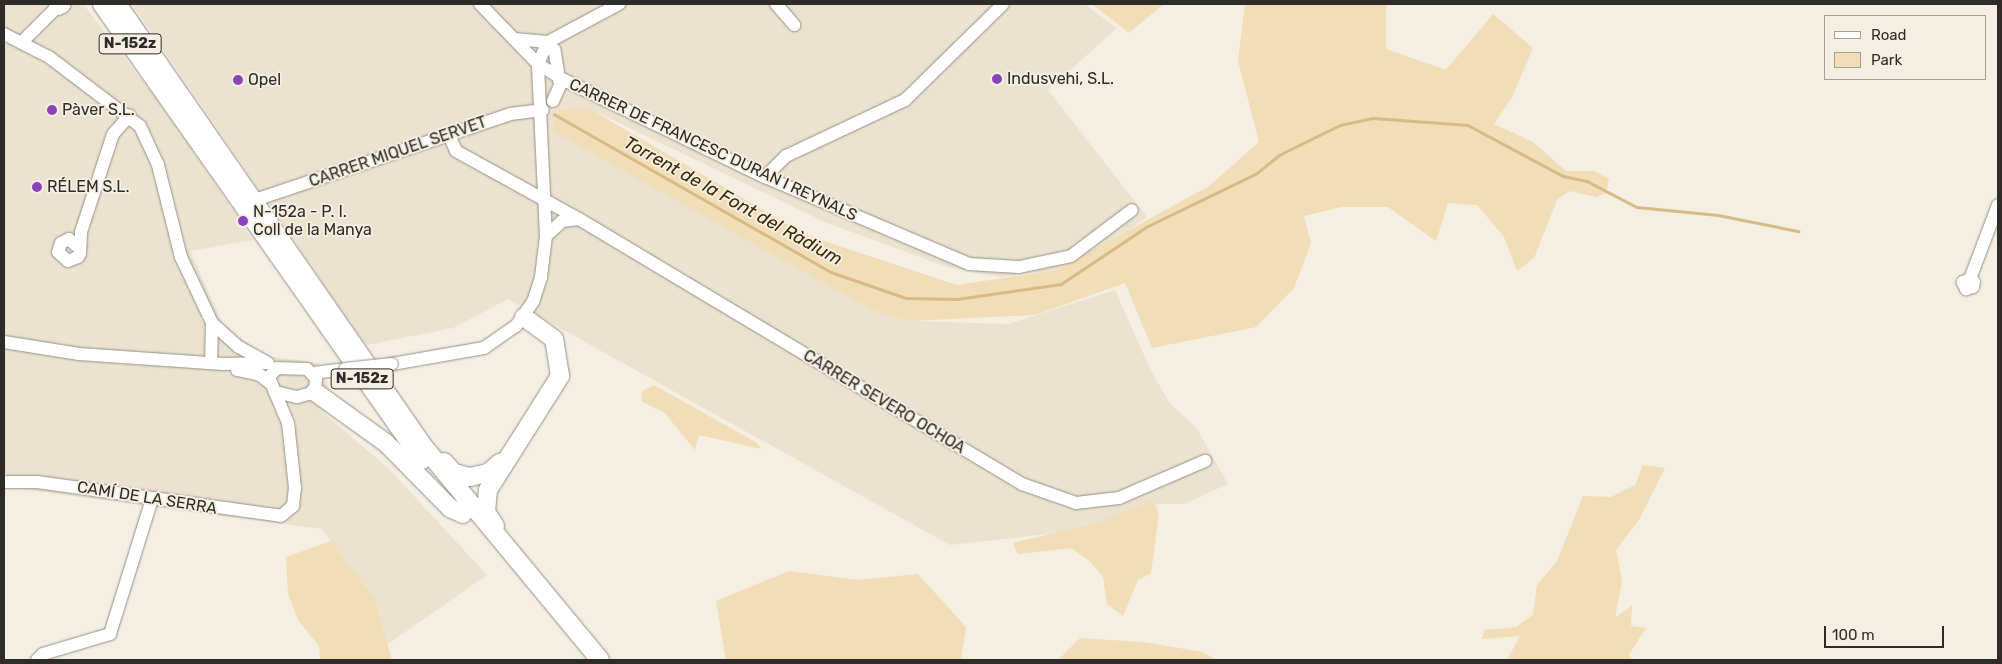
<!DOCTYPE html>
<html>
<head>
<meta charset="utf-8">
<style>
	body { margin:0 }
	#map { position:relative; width:2002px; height:664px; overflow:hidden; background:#f4eee3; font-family:Rubik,sans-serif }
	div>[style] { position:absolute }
	.built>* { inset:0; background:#ebe2d0 }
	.green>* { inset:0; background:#f1ddb6 }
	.stream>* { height:2.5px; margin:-1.25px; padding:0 1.25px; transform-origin:1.25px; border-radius:1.25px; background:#d6bb87 }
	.roads { filter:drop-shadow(0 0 1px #969187) drop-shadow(0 0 1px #969187) }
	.minor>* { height:12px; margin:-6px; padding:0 6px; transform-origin:6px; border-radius:6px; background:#fff }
	.highway>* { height:18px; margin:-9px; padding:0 9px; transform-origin:9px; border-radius:9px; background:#fff }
	.bridges { filter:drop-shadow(0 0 1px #969187) drop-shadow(0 0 1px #969187) }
	.minor-bridge>* { height:12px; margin:-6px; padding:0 6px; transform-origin:6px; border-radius:6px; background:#fff }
	.dots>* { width:14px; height:14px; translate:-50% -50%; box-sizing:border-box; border:2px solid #f4eee3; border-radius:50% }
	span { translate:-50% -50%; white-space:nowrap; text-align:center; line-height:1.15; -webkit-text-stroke:4px #f4eee3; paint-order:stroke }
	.shield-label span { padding:1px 4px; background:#f4eee3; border:1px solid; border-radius:4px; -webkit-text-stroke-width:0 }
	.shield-label { font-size:15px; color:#2e2c28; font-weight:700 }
	.poi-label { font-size:16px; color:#2e2c28 }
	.left { translate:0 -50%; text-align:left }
	.street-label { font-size:16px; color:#2e2c28 }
	.water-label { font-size:18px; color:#3e2b00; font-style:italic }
	.frame { position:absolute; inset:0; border:5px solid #2e2c28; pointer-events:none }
	.legend { position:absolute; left:1824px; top:15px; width:162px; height:65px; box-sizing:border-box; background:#f4eee3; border:1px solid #a5a098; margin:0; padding:6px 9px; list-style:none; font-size:15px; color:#2e2c28 }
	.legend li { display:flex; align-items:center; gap:10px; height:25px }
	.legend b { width:25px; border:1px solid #a5a098 }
	.scale { position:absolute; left:1824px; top:626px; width:120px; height:22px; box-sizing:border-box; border:2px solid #2e2c28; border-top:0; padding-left:6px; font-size:15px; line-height:18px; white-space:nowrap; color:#2e2c28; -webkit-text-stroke:4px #f4eee3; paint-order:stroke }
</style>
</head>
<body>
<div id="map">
	<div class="built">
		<div style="clip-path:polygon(4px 4px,83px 4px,162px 106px,253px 240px,190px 251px,223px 324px,265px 356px,318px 363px,330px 391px,319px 409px,389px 469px,487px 575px,385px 646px,374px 598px,322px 529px,4px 487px)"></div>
		<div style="clip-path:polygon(132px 4px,1084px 4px,1117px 28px,1048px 90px,1147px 217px,1097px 253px,1057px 270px,1000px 277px,950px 268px,827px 223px,590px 109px,558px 109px,553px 130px,872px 310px,909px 321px,1009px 324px,1115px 290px,1151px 371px,1169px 402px,1197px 429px,1228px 484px,1184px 504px,1157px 504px,1100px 528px,950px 545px,508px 299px,453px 328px,366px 345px)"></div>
	</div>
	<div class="green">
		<div style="clip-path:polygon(1092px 4px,1164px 4px,1129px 33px)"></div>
		<div style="clip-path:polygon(1245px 4px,1386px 4px,1386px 49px,1446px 70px,1493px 14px,1533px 48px,1512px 97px,1494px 124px,1533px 142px,1566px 171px,1594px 171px,1609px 179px,1606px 193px,1596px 197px,1570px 191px,1557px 200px,1534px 258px,1517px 271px,1504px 237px,1477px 205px,1448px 203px,1436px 241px,1388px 207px,1341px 207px,1304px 216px,1311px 243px,1294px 288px,1256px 327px,1152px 348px,1125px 283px,1035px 315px,909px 321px,872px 310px,553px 131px,558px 109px,590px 109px,806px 235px,957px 285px,1057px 270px,1209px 186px,1259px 142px,1238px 61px)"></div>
		<div style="clip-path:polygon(654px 385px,757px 443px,761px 449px,699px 435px,695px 450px,664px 412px,642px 402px,641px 392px)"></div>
		<div style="clip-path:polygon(1643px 465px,1665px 468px,1640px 518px,1616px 550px,1622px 581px,1615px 618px,1632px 605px,1631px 626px,1646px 628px,1629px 654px,1631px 660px,1507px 660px,1520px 636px,1482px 639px,1485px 630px,1516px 627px,1533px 615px,1537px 585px,1557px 561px,1583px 496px,1611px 497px,1635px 485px)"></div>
		<div style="clip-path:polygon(1152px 500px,1159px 513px,1151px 573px,1138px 580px,1123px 616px,1107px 604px,1103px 577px,1090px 561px,1071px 548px,1018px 554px,1013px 543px,1098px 523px)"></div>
		<div style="clip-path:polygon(331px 541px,374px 598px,392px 660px,320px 660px,319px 646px,298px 620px,288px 594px,286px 557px)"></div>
		<div style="clip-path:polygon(789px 571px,857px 580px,918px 574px,966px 627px,961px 660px,726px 660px,716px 601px)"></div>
		<div style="clip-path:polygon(1080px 638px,1142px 642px,1203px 652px,1215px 660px,1058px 660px)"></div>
	</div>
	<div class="stream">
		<div style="left:554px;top:114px;width:319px;rotate:29.7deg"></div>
		<div style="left:831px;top:272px;width:79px;rotate:19.1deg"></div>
		<div style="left:906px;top:298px;width:51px;rotate:1.1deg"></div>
		<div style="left:957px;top:299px;width:105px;rotate:-8.2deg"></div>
		<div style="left:1061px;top:284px;width:102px;rotate:-33.8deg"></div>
		<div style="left:1146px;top:227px;width:123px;rotate:-25.9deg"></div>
		<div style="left:1257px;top:173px;width:28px;rotate:-39deg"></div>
		<div style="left:1279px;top:155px;width:68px;rotate:-26.2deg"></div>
		<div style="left:1340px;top:125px;width:34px;rotate:-12deg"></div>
		<div style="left:1373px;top:118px;width:95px;rotate:4.2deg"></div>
		<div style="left:1468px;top:125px;width:108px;rotate:28.2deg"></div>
		<div style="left:1563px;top:176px;width:25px;rotate:12deg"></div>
		<div style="left:1587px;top:181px;width:56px;rotate:27.5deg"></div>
		<div style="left:1637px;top:207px;width:81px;rotate:5.6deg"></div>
		<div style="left:1718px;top:215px;width:82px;rotate:11.3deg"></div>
	</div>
	<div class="roads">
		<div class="minor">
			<div style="left:480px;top:4px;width:83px;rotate:46deg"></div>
			<div style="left:538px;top:64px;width:26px;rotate:32deg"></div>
			<div style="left:560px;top:78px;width:228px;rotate:25.8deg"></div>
			<div style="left:765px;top:177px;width:222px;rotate:23.1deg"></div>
			<div style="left:969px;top:264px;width:50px;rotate:3.4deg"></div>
			<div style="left:1019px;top:267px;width:53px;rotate:-11.9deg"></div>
			<div style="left:1071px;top:256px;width:76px;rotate:-37deg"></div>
			<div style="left:776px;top:4px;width:28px;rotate:49deg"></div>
			<div style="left:4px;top:34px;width:51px;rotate:27.1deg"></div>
			<div style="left:49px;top:57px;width:114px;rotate:37.2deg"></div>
			<div style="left:140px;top:126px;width:43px;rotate:65.2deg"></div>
			<div style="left:158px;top:165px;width:95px;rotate:76deg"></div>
			<div style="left:181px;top:257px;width:73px;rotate:64.8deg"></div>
			<div style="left:212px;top:323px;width:40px;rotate:91.4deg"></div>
			<div style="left:514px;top:39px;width:34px;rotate:5deg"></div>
			<div style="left:548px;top:42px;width:81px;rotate:-28.2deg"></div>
			<div style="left:22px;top:42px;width:51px;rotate:-45deg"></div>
			<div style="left:553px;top:101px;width:17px;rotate:-66deg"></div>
			<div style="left:560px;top:85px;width:36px;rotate:-99deg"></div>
			<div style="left:449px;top:135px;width:17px;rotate:66deg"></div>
			<div style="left:456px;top:151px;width:141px;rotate:28.9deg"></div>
			<div style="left:579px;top:219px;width:516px;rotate:30.89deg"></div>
			<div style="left:1022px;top:484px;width:57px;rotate:19.4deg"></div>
			<div style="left:1076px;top:503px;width:43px;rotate:-6.6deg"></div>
			<div style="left:1119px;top:498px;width:94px;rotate:-23.3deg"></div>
			<div style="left:765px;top:177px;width:30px;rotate:-45deg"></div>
			<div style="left:786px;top:156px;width:132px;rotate:-25.2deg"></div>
			<div style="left:905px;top:100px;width:137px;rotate:-44.4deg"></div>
			<div style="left:255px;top:200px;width:269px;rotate:-18.6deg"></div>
			<div style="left:510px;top:114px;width:33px;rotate:-7deg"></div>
			<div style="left:546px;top:236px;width:22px;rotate:-43deg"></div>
			<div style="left:562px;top:221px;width:17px;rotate:-7deg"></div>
			<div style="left:80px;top:249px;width:15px;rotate:-138deg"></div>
			<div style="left:69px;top:239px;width:9px;rotate:153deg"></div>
			<div style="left:61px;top:243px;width:9px;rotate:108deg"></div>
			<div style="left:58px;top:252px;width:13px;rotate:42deg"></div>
			<div style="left:68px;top:261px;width:11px;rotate:-22deg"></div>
			<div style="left:78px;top:257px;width:4px;rotate:-63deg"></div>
			<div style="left:80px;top:253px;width:21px;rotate:-87deg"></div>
			<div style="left:81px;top:232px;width:103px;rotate:-71.9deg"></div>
			<div style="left:113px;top:134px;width:25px;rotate:-48deg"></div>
			<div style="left:1971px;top:279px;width:9px;rotate:159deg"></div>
			<div style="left:1963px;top:282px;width:8px;rotate:67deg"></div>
			<div style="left:1966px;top:289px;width:7px;rotate:-16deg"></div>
			<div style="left:1973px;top:287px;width:5px;rotate:-79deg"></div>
			<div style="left:1974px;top:282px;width:4px;rotate:-135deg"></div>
			<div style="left:1971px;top:279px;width:1px;rotate:180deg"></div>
			<div style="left:1970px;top:279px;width:79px;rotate:-69.3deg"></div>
			<div style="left:212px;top:323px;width:36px;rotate:42deg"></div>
			<div style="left:239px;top:347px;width:31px;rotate:29deg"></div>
			<div style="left:4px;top:342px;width:76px;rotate:9.1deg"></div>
			<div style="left:79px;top:354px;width:144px;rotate:4deg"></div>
			<div style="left:223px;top:364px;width:45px;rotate:-1.3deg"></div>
			<div style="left:392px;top:364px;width:93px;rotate:-9.9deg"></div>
			<div style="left:484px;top:348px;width:39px;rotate:-35deg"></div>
			<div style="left:516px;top:326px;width:29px;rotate:-55deg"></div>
			<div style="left:533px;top:302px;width:26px;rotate:-72deg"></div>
			<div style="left:541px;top:277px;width:41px;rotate:-83deg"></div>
			<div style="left:546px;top:236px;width:172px;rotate:-92.7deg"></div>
			<div style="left:538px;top:64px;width:24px;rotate:-66deg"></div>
			<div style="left:277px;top:368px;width:30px;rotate:2deg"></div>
			<div style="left:307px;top:369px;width:13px;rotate:45deg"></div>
			<div style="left:316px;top:378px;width:14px;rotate:94deg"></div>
			<div style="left:315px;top:392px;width:19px;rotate:164deg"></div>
			<div style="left:297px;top:397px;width:23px;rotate:-167deg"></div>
			<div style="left:275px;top:392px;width:16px;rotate:-112deg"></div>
			<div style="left:269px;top:377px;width:12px;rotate:-48deg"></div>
			<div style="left:237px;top:370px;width:24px;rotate:12deg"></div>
			<div style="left:260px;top:375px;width:13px;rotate:39deg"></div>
			<div style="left:313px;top:373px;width:32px;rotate:-7deg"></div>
			<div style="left:4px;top:482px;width:33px"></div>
			<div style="left:37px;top:482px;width:246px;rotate:7.9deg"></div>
			<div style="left:281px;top:516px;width:16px;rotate:-40deg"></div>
			<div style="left:293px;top:506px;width:18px;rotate:-84deg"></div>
			<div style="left:295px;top:488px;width:65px;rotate:-96.1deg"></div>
			<div style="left:288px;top:423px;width:34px;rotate:-113deg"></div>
			<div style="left:37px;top:660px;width:8px;rotate:-45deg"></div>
			<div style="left:43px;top:654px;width:70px;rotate:-16.6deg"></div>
			<div style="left:110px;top:634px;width:141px;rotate:-72.7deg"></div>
		</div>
		<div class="highway">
			<div style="left:102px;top:4px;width:557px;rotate:54.94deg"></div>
			<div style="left:117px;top:4px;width:539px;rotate:55.28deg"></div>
			<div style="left:424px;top:447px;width:276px;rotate:50.4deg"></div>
			<div style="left:58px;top:6px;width:4px;rotate:-27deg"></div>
			<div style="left:315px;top:392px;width:87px;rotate:35.7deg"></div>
			<div style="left:386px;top:443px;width:91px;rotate:45.4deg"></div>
			<div style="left:450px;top:508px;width:14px;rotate:25deg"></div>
			<div style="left:444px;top:462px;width:15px;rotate:48deg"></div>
			<div style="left:454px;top:473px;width:16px;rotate:14deg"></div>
			<div style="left:470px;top:477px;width:18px;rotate:-13deg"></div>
			<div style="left:488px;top:473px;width:16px;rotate:-40deg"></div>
			<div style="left:495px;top:526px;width:17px;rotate:-123deg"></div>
			<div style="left:486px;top:512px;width:22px;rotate:-85deg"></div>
			<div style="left:488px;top:490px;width:135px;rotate:-57.7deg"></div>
			<div style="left:560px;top:376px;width:37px;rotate:-99deg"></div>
			<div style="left:554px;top:339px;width:37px;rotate:-144deg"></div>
		</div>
	</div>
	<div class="bridges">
		<div class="minor-bridge">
			<div style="left:345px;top:369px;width:47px;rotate:-6.1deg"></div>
		</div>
	</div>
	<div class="dots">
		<div style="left:997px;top:79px;background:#8944b8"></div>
		<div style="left:238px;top:80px;background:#8944b8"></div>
		<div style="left:52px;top:110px;background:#8944b8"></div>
		<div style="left:37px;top:187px;background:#8944b8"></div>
		<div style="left:243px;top:221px;background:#8944b8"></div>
	</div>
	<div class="shield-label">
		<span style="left:130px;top:44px">N-152z</span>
		<span style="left:362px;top:379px">N-152z</span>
	</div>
	<div class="poi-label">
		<span class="left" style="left:1007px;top:79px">Indusvehi, S.L.</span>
		<span class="left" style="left:248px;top:80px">Opel</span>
		<span class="left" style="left:62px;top:110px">Pàver S.L.</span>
		<span class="left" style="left:47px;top:187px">RÉLEM S.L.</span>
		<span class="left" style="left:253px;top:221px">N-152a - P. I.<br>Coll de la Manya</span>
	</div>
	<div class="street-label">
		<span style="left:713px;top:150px;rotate:25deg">CARRER DE FRANCESC DURAN I REYNALS</span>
		<span style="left:398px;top:152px;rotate:-19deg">CARRER MIQUEL SERVET</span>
		<span style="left:884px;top:402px;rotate:31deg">CARRER SEVERO OCHOA</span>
		<span style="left:147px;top:498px;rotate:9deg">CAMÍ DE LA SERRA</span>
	</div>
	<div class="water-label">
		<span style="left:733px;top:201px;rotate:29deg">Torrent de la Font del Ràdium</span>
	</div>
	<div class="frame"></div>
	<ul class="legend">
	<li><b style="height:6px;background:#fff"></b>Road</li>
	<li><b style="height:14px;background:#f1ddb6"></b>Park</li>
	</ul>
	<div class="scale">100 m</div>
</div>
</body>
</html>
